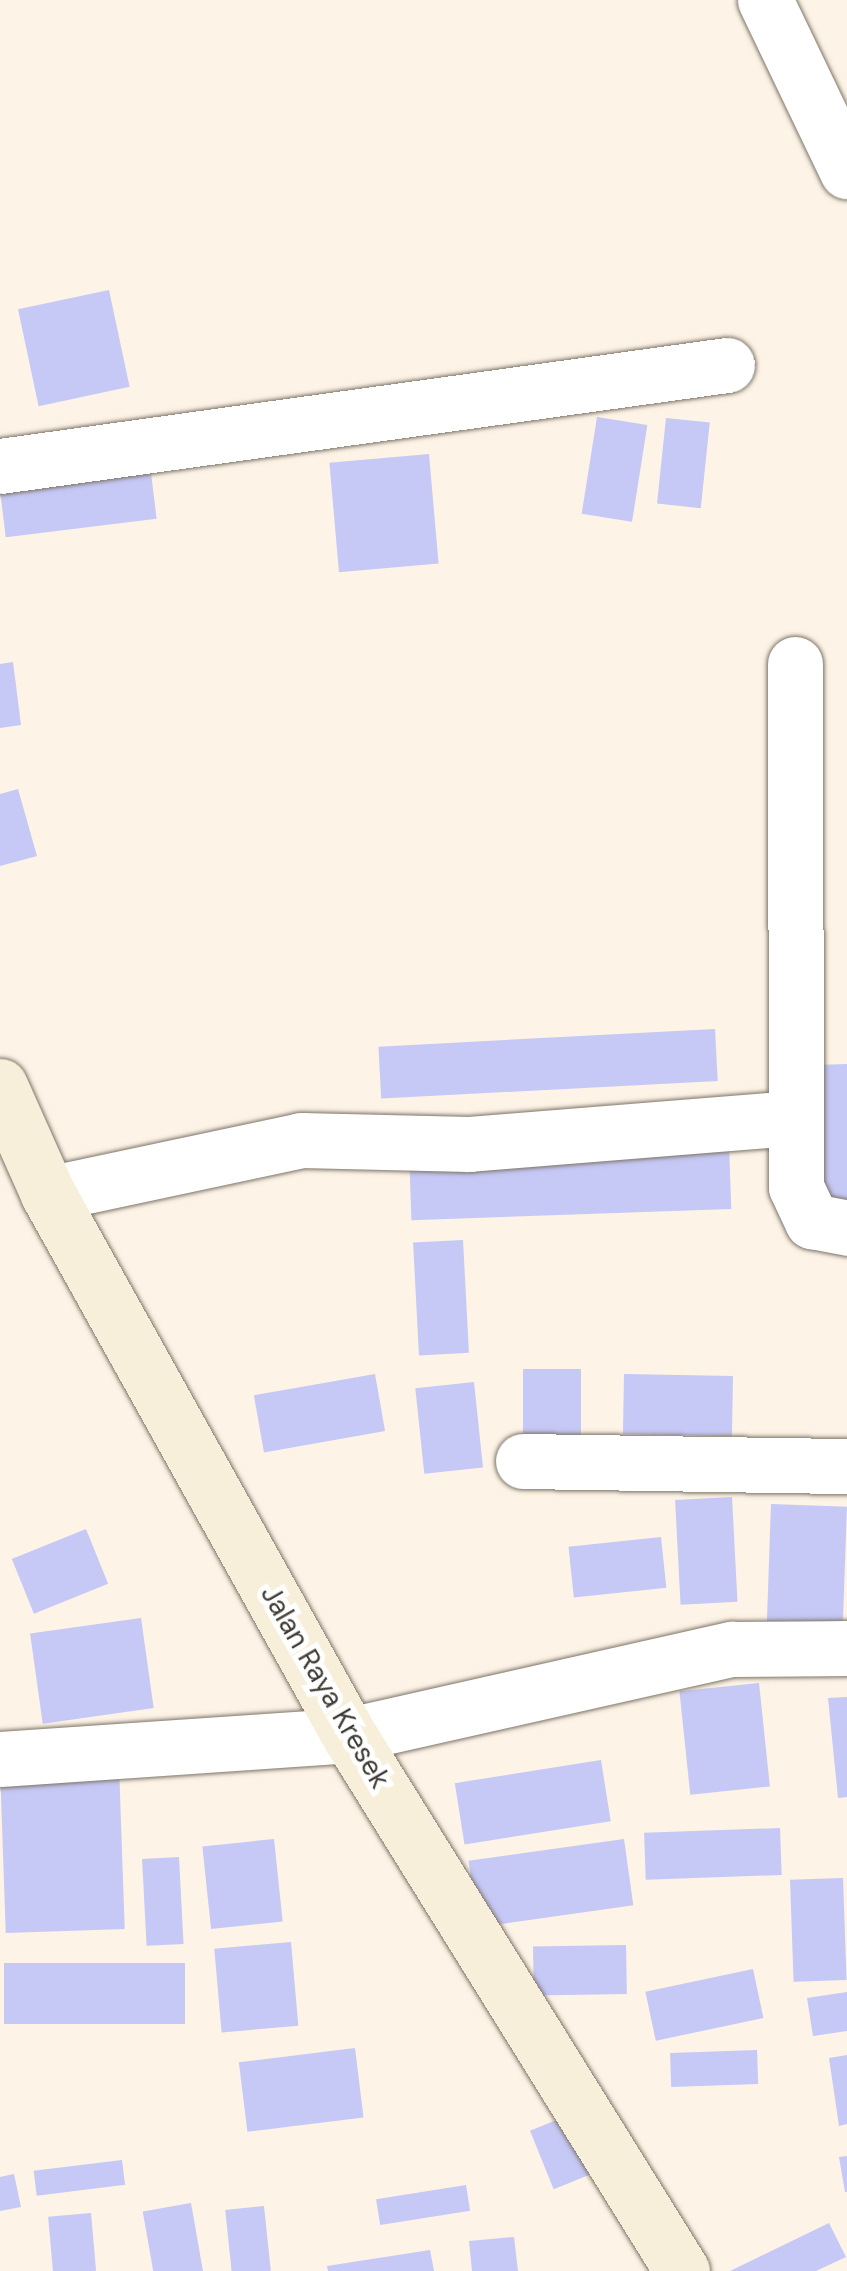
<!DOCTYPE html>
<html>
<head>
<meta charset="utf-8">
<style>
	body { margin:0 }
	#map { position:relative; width:847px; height:2271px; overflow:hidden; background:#fdf3e6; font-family:"DM Sans",sans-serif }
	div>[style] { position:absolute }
	.building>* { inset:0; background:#c6c8f6; transform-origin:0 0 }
	.roads { filter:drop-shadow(0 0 2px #7d7569) drop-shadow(0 0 2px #7d7569) }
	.street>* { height:55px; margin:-27.5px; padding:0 27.5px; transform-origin:27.5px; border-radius:27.5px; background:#fff }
	.secondary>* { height:55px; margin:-27.5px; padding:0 27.5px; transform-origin:27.5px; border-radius:27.5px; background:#f8efdb }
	span { translate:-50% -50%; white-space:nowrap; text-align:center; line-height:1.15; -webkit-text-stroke:10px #fff; paint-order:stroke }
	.street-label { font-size:28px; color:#3f3c36 }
</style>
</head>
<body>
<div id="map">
	<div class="building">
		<div style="left:109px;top:290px;width:99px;height:93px;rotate:78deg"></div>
		<div style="left:597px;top:417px;width:51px;height:98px;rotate:9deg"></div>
		<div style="left:666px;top:418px;width:44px;height:86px;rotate:6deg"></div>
		<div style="left:429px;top:454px;width:110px;height:100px;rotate:85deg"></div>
		<div style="left:151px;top:473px;width:46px;height:152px;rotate:83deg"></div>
		<div style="clip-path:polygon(13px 662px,21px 725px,0 728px,0 664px)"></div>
		<div style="clip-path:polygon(18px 789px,37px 856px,0 866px,0 794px)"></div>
		<div style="left:715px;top:1029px;width:52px;height:337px;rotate:87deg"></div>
		<div style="clip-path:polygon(847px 1064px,847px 1216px,819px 1217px,814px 1065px)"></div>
		<div style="left:729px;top:1144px;width:65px;height:320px;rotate:88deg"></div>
		<div style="left:463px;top:1240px;width:113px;height:50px;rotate:87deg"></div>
		<div style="left:523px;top:1369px;width:58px;height:72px"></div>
		<div style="left:375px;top:1374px;width:58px;height:123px;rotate:80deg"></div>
		<div style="left:624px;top:1374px;width:109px;height:60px;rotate:1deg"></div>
		<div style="left:474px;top:1382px;width:86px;height:59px;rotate:84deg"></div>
		<div style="left:732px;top:1497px;width:105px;height:57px;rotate:87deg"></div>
		<div style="left:771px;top:1504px;width:76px;height:117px;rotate:2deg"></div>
		<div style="left:86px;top:1529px;width:59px;height:80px;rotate:68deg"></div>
		<div style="left:661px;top:1537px;width:51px;height:93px;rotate:84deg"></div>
		<div style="left:141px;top:1618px;width:91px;height:112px;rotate:82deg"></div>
		<div style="left:759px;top:1683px;width:104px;height:80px;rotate:84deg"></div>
		<div style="clip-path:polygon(847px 1697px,847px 1797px,838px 1798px,828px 1698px)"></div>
		<div style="left:601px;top:1760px;width:62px;height:148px;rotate:81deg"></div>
		<div style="left:119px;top:1765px;width:164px;height:119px;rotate:88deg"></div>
		<div style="left:780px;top:1828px;width:47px;height:136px;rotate:88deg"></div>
		<div style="left:274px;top:1839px;width:83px;height:72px;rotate:84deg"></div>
		<div style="left:624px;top:1839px;width:67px;height:157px;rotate:82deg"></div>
		<div style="left:179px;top:1857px;width:87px;height:37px;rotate:87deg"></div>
		<div style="left:843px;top:1878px;width:102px;height:53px;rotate:88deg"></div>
		<div style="left:291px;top:1942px;width:84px;height:77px;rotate:85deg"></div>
		<div style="left:626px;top:1945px;width:49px;height:93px;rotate:89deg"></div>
		<div style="left:185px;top:1963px;width:61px;height:181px;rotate:90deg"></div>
		<div style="left:753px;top:1969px;width:50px;height:110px;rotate:78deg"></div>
		<div style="clip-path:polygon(847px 1992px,847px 2031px,813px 2036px,807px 1998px)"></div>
		<div style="left:355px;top:2048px;width:70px;height:117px;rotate:83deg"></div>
		<div style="left:757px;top:2050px;width:34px;height:87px;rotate:88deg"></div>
		<div style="clip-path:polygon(847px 2055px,847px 2124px,839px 2126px,829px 2058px)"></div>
		<div style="left:569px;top:2115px;width:63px;height:42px;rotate:68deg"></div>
		<div style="clip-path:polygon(847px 2156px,847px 2192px,845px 2192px,839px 2157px)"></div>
		<div style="left:122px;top:2160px;width:25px;height:89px;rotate:83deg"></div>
		<div style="clip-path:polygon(14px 2174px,21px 2207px,0 2211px,0 2177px)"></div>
		<div style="left:466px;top:2185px;width:26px;height:91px;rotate:81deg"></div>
		<div style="left:191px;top:2203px;width:69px;height:49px;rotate:80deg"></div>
		<div style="left:264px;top:2206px;width:65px;height:39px;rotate:84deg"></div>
		<div style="left:91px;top:2213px;width:58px;height:43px;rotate:85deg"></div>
		<div style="clip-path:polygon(829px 2223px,846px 2257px,816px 2271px,730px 2271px)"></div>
		<div style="clip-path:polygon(514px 2237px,518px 2271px,472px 2271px,469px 2241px)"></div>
		<div style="clip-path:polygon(430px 2250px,434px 2271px,328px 2271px,327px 2266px)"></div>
	</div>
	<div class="roads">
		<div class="street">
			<div style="left:765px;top:0;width:190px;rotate:64.4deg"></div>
			<div style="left:0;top:466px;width:734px;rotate:-7.91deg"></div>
			<div style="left:795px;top:664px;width:523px;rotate:89.89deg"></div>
			<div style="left:796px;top:1187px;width:38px;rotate:65deg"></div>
			<div style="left:812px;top:1221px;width:36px;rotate:11deg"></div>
			<div style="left:48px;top:1194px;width:259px;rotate:-12deg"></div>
			<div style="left:301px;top:1140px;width:168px;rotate:1.4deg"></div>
			<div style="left:469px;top:1144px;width:324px;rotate:-4.6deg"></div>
			<div style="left:523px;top:1461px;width:324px;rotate:0.9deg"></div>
			<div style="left:0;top:1759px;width:350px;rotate:-3.9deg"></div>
			<div style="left:349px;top:1735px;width:393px;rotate:-12.7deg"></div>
			<div style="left:732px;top:1649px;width:115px;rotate:-0.5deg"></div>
		</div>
		<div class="secondary">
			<div style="left:0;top:1086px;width:118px;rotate:66deg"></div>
			<div style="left:48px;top:1194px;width:619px;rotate:60.91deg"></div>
			<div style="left:349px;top:1735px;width:631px;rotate:58.15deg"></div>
		</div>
	</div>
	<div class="street-label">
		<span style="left:325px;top:1687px;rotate:60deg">Jalan Raya Kresek</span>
	</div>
</div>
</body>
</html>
